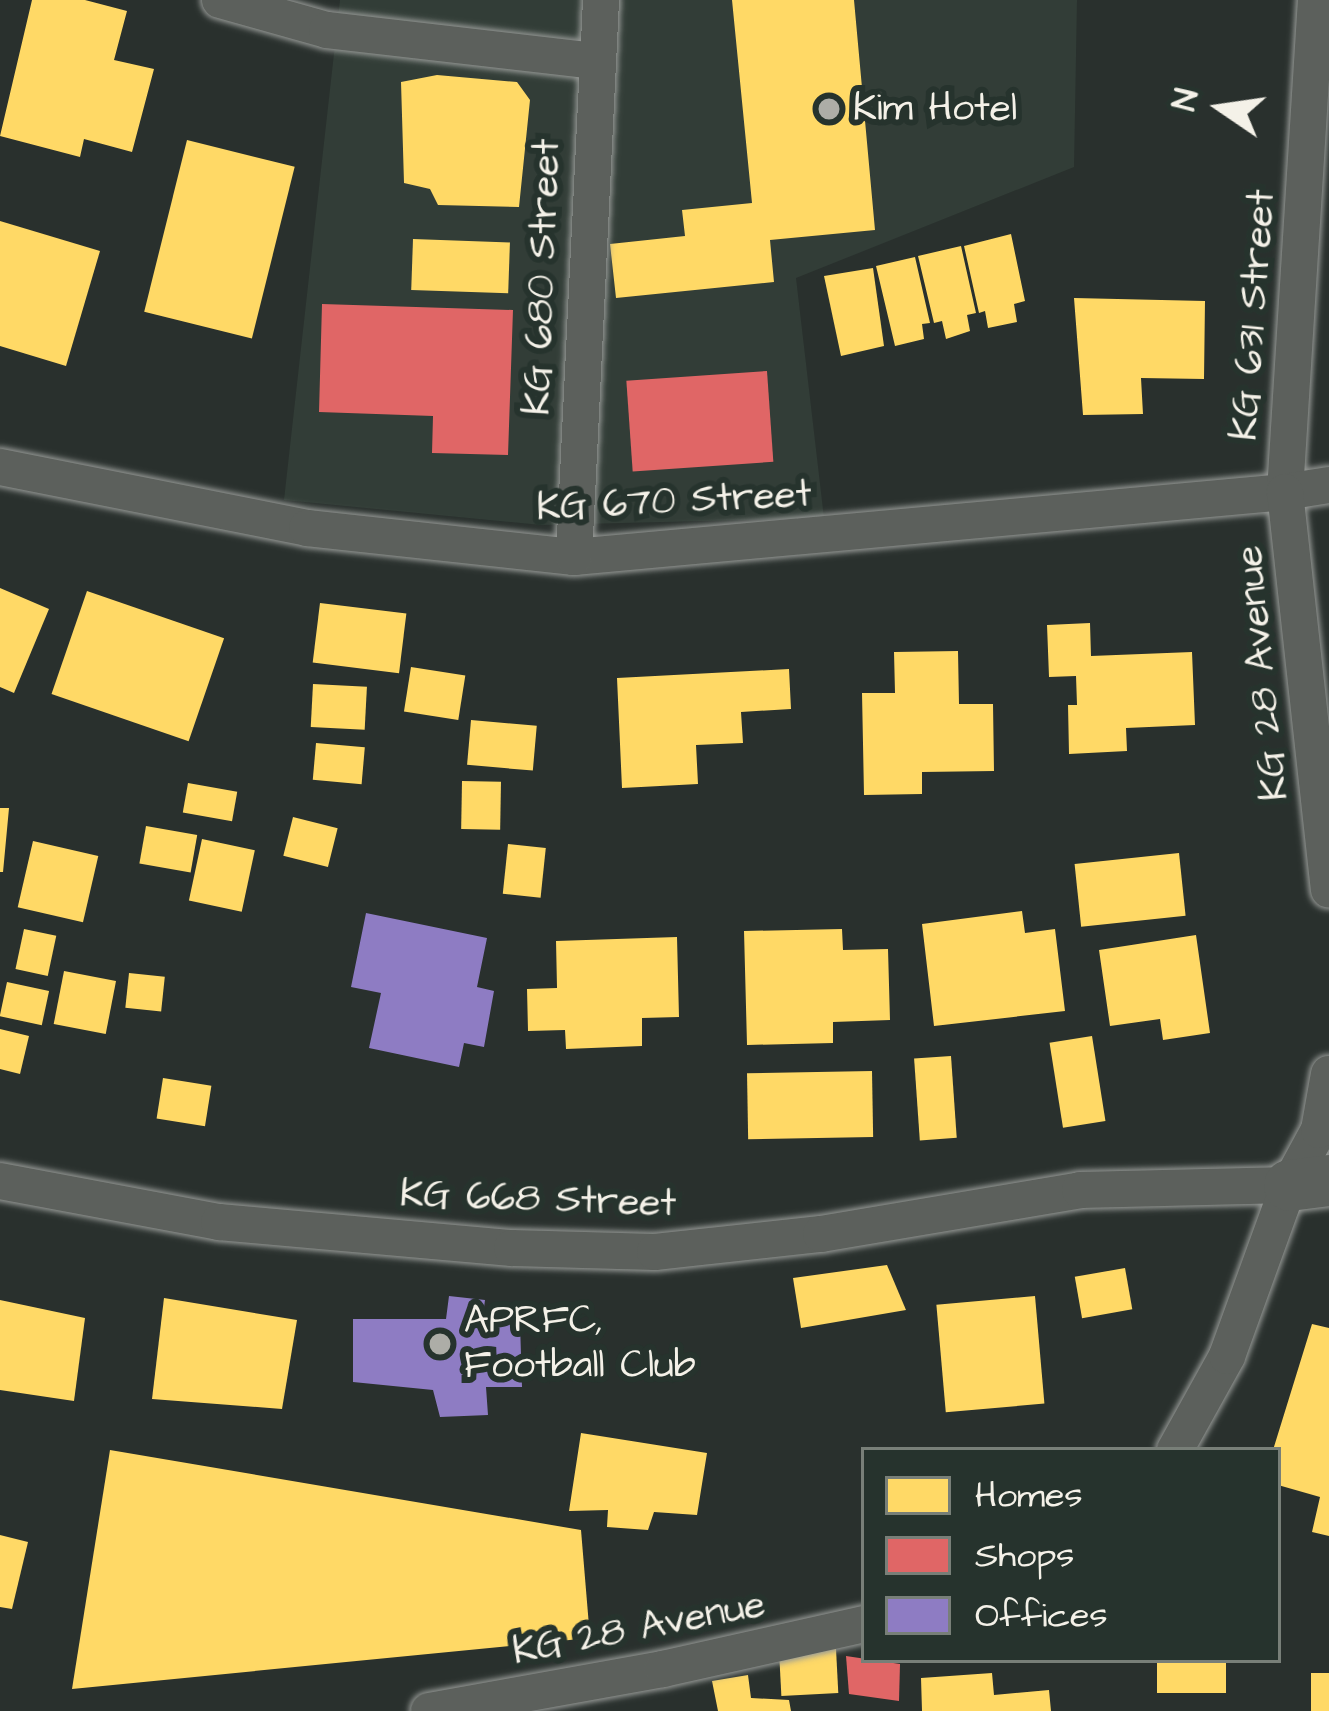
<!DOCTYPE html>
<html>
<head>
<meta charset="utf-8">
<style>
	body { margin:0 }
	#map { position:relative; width:1329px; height:1711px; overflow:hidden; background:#29302d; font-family:"Architects Daughter",sans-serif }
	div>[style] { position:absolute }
	.built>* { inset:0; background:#323d37 }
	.homes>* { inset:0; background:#ffd966; transform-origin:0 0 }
	.shops>* { inset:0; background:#e06666; transform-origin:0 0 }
	.offices>* { inset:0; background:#8e7cc3 }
	.roads { filter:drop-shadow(0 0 3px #969996) drop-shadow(0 0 3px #969996) }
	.street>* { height:36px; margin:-18px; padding:0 18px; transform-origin:18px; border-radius:18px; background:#5c605c }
	.secondary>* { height:51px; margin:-25.5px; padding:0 25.5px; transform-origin:25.5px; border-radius:25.5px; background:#5c605c }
	.dots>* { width:33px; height:33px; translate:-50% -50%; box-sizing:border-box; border:6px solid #26332d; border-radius:50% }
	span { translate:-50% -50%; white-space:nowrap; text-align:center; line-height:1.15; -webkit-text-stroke:12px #26332d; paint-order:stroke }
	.poi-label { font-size:39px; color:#f4f1e8 }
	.left { translate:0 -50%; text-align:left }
	.street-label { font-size:39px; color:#f4f1e8 }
	.legend { position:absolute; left:861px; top:1447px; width:420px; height:216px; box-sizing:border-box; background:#26332d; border:3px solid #787f78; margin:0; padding:15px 21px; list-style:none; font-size:36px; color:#f4f1e8 }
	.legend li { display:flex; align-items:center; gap:24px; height:60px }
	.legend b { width:60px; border:3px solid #787f78 }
	.north { position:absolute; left:1161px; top:48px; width:120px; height:120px; -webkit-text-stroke:9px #26332d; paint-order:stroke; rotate:283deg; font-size:33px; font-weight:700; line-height:48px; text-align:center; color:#f4f1e8 }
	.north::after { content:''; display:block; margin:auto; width:42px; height:54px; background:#f4f1e8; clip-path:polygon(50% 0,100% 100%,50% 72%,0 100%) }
</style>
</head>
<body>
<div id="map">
	<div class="built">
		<div style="clip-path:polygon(340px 0,1077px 0,1074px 167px,796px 278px,824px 518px,541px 525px,284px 500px)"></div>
	</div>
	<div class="homes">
		<div style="clip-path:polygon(32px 0,85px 0,127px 11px,114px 60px,154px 69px,132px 152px,84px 139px,80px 157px,0 136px)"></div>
		<div style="clip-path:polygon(732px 0,854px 0,875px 230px,770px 240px,774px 282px,616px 298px,610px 244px,685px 236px,682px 210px,752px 203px)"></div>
		<div style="clip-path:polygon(437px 75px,517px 82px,530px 100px,519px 207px,438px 205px,430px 189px,404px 183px,401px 82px)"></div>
		<div style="left:187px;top:140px;width:111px;height:177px;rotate:14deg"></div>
		<div style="clip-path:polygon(0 221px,100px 251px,66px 366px,0 346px)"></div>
		<div style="clip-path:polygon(1011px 234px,1025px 301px,1014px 304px,1017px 322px,988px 328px,985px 311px,979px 313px,964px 246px)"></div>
		<div style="left:413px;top:239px;width:97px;height:51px;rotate:2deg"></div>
		<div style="clip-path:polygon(961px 246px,976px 313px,967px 315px,970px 331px,946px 339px,942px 321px,934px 323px,918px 256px)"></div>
		<div style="clip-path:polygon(915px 257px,930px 323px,922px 324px,924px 339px,895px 346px,876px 266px)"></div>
		<div style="clip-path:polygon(873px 268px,884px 346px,841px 356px,824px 276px)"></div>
		<div style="clip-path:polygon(1074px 298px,1205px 301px,1204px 379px,1141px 378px,1143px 414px,1083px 415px)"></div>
		<div style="clip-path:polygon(0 588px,49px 609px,14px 693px,0 687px)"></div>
		<div style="left:87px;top:591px;width:145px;height:109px;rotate:19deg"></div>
		<div style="left:320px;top:603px;width:87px;height:60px;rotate:7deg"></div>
		<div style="clip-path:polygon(1090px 623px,1091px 656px,1192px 652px,1195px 725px,1126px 728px,1127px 751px,1069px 754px,1068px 705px,1077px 705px,1076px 676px,1049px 677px,1047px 625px)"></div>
		<div style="clip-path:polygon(958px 651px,959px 704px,993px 704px,994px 771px,922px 772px,922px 794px,864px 795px,862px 693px,895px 693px,894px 652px)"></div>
		<div style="left:411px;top:667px;width:55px;height:45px;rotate:9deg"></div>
		<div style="clip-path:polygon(789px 669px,791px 709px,741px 712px,743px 743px,696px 745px,698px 784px,622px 788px,617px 678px)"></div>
		<div style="left:313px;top:684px;width:54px;height:43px;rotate:3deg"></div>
		<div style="left:471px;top:720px;width:66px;height:45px;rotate:5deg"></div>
		<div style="left:316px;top:743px;width:49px;height:37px;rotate:5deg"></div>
		<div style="left:462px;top:781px;width:39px;height:48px;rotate:1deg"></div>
		<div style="left:188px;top:783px;width:50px;height:30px;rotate:10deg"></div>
		<div style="clip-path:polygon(0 808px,9px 808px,3px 872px,0 872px)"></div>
		<div style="left:293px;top:817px;width:46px;height:40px;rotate:14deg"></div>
		<div style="left:146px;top:826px;width:52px;height:38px;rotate:10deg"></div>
		<div style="left:202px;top:839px;width:54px;height:63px;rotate:12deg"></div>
		<div style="left:33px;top:841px;width:67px;height:68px;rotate:13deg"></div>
		<div style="left:508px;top:844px;width:38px;height:50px;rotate:6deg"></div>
		<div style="left:1179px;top:853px;width:63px;height:105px;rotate:84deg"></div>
		<div style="clip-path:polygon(1022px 911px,1025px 933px,1055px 929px,1065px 1011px,934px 1026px,922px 924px)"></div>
		<div style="left:24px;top:929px;width:33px;height:41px;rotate:12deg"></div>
		<div style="clip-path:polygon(842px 929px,843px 950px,888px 949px,890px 1020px,833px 1022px,833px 1043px,747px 1045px,744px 931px)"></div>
		<div style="clip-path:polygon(1196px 935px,1210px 1033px,1163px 1040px,1160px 1019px,1110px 1026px,1099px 950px)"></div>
		<div style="clip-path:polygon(677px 937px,679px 1017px,642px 1018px,642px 1046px,566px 1049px,565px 1030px,528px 1031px,527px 989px,557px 988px,556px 941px)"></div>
		<div style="left:64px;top:971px;width:53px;height:54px;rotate:11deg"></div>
		<div style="left:129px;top:973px;width:36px;height:35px;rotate:6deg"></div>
		<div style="left:7px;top:982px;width:43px;height:35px;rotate:12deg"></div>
		<div style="clip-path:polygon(0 1029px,29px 1036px,20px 1074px,0 1069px)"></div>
		<div style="left:1092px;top:1036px;width:86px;height:43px;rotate:81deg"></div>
		<div style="left:951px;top:1056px;width:82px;height:37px;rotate:86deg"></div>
		<div style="left:872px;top:1071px;width:66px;height:125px;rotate:89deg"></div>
		<div style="left:163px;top:1078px;width:49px;height:41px;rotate:9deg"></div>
		<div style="clip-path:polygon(887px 1265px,906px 1310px,801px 1328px,793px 1278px)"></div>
		<div style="left:1125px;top:1268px;width:42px;height:51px;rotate:80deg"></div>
		<div style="left:1035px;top:1296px;width:108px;height:99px;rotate:85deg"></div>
		<div style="clip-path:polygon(164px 1298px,297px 1320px,282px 1409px,152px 1399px)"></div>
		<div style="clip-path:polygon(0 1300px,85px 1318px,74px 1401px,0 1390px)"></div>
		<div style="clip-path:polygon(1312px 1324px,1329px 1328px,1329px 1536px,1312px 1532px,1320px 1497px,1278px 1485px,1278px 1450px,1273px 1450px)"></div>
		<div style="clip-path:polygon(581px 1433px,707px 1453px,697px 1515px,654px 1512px,648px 1530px,607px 1527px,608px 1510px,569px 1511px)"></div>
		<div style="clip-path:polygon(110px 1450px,581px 1530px,590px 1638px,72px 1689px)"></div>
		<div style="clip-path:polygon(0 1535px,28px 1542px,12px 1609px,0 1607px)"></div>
		<div style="left:836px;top:1649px;width:44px;height:57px;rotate:87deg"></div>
		<div style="left:1157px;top:1660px;width:69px;height:33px"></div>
		<div style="clip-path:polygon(992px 1673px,994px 1695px,1049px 1690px,1051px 1711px,922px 1711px,921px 1678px)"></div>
		<div style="left:1329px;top:1673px;width:38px;height:18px;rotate:90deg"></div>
		<div style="clip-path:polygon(748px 1675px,751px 1698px,789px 1700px,791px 1711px,718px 1711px,712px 1681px)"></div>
	</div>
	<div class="shops">
		<div style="clip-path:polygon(322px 304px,513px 310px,508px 455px,432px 453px,433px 416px,319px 412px)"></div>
		<div style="left:767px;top:371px;width:91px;height:141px;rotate:86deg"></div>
		<div style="clip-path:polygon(846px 1656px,900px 1664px,899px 1701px,849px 1694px)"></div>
	</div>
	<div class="offices">
		<div style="clip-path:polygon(366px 913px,487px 938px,477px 987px,494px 991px,484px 1047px,464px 1043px,459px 1067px,369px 1048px,381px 993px,351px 987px)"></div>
		<div style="clip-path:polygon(449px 1296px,485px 1300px,482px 1323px,520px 1323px,522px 1387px,486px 1387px,488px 1415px,440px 1417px,433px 1390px,353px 1382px,353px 1319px,446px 1319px)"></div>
	</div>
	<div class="roads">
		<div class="street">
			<div style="left:220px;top:0;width:111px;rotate:15.7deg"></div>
			<div style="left:327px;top:30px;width:269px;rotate:6.6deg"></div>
			<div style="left:0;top:467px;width:313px;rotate:11.2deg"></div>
			<div style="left:307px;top:528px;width:269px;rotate:6.2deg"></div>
			<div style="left:574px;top:557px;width:714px;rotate:-5.22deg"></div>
			<div style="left:1285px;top:492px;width:493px;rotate:-86.4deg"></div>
			<div style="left:1329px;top:485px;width:45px;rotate:171deg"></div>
			<div style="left:1285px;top:492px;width:400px;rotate:83.7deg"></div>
			<div style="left:574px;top:557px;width:558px;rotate:-87.22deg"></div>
			<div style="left:0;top:1181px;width:223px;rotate:10.6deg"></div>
			<div style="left:219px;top:1222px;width:294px;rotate:5.1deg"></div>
			<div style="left:512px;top:1248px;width:143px;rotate:1.6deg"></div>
			<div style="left:655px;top:1252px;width:167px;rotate:-6.2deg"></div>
			<div style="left:821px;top:1234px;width:263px;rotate:-9.6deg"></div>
			<div style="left:1080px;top:1190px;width:209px;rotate:-1.4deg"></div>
			<div style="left:1175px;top:1450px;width:107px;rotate:-61deg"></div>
			<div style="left:1227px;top:1356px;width:182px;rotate:-70.1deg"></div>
			<div style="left:1289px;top:1185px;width:63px;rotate:-61.4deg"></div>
			<div style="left:1319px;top:1130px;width:57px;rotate:-79.9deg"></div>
			<div style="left:429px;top:1711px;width:238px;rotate:-10.2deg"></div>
			<div style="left:663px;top:1669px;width:206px;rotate:-12.6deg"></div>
		</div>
		<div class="secondary">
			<div style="left:1289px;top:1185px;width:40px;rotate:-7.1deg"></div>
		</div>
	</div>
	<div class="dots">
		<div style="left:829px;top:109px;background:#adada7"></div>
		<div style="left:440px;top:1344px;background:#adada7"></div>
	</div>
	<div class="poi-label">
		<span class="left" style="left:853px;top:109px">Kim Hotel</span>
		<span class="left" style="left:464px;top:1344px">APRFC,<br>Football Club</span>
	</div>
	<div class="street-label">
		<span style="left:543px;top:277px;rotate:-88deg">KG 680 Street</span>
		<span style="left:1254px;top:315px;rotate:-86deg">KG 631 Street</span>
		<span style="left:674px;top:502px;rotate:-3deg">KG 670 Street</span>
		<span style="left:1263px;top:673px;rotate:-96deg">KG 28 Avenue</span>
		<span style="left:538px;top:1200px;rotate:2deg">KG 668 Street</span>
		<span style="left:639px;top:1629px;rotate:-11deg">KG 28 Avenue</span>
	</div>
	<ul class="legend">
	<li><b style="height:33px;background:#ffd966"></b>Homes</li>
	<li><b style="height:33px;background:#e06666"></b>Shops</li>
	<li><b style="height:33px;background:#8e7cc3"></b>Offices</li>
	</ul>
	<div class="north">N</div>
</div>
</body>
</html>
